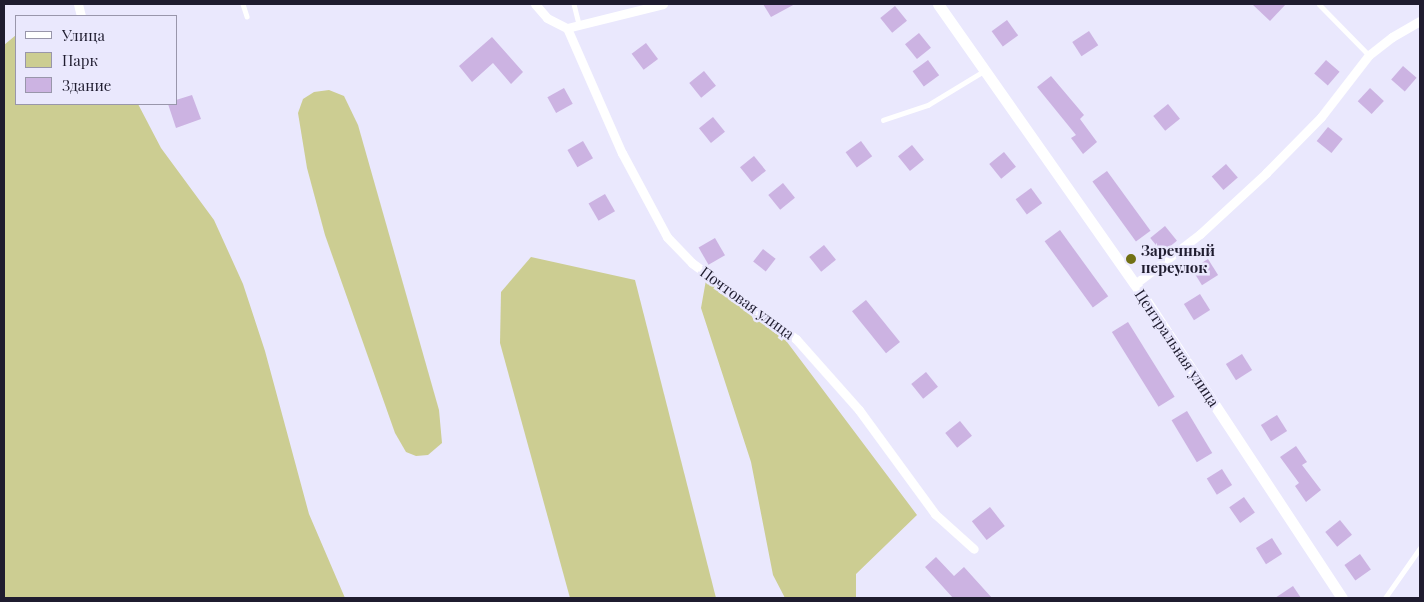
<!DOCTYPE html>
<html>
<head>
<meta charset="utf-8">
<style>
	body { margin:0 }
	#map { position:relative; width:1424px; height:602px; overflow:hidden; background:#eae8fd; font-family:"Playfair Display",serif }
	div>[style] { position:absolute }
	.green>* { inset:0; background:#cccd92 }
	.building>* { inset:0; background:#ccb3e2; transform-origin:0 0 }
	.service>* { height:4.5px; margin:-2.25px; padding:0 2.25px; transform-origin:2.25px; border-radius:2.25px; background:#fff }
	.minor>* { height:9px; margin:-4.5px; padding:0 4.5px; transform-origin:4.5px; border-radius:4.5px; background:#fff }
	.tertiary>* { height:11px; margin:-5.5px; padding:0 5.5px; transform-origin:5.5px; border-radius:5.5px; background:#fff }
	.dots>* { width:14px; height:14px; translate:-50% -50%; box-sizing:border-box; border:2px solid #eae8fd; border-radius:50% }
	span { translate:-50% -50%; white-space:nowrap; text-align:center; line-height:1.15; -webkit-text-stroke:5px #eae8fd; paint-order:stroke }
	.poi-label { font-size:15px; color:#1f1c2f; font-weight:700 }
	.left { translate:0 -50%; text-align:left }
	.street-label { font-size:15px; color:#1f1c2f }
	.frame { position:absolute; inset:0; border:5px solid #1f1c2f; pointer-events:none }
	.legend { position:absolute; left:15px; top:15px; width:162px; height:90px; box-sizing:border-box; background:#eae8fd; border:1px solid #9996ab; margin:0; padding:6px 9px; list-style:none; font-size:15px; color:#1f1c2f }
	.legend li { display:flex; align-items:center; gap:10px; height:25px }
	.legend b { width:25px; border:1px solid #9996ab }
</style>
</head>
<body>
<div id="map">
	<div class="green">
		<div style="clip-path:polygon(16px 35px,16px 104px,138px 104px,161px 148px,214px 220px,243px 284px,265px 351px,309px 514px,345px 598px,4px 598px,4px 45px)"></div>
		<div style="clip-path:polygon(329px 90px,344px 96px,358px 125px,439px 410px,442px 443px,428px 455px,416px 456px,406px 452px,395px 433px,325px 235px,307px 168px,298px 113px,303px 99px,314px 92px)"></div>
		<div style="clip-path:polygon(531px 257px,635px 280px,716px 598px,570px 598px,500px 343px,501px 292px)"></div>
		<div style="clip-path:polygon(706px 280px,772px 322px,917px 515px,856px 574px,856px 598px,785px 598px,773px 575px,751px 462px,701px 308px)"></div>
	</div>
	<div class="building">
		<div style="clip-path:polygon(763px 4px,795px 4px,771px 17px)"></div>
		<div style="clip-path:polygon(1252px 4px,1286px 4px,1270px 21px)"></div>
		<div style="left:895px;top:6px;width:19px;height:19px;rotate:51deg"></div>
		<div style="left:1007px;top:20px;width:19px;height:19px;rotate:54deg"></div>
		<div style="left:1089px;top:31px;width:17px;height:20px;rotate:57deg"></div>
		<div style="left:919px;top:33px;width:19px;height:18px;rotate:51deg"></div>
		<div style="clip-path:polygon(492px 37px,523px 72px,511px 84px,493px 63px,472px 82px,459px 66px)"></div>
		<div style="left:646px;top:43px;width:20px;height:18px;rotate:53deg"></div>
		<div style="left:928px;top:60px;width:19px;height:19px;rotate:54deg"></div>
		<div style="left:1326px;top:60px;width:18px;height:18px;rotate:41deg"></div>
		<div style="left:1403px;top:66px;width:18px;height:18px;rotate:41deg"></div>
		<div style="left:704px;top:71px;width:19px;height:19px;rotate:51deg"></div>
		<div style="clip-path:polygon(1051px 76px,1084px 115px,1080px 119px,1097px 142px,1083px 154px,1071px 138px,1076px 135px,1037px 87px)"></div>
		<div style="left:564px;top:88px;width:18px;height:19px;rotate:61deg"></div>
		<div style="left:1370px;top:88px;width:19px;height:18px;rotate:43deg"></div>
		<div style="clip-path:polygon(192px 95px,201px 119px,176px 128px,168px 104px,176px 104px,176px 100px)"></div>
		<div style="left:1168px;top:104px;width:19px;height:19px;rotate:51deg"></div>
		<div style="left:713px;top:117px;width:19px;height:18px;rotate:51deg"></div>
		<div style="left:1328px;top:127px;width:19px;height:18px;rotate:39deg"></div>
		<div style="left:583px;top:141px;width:20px;height:18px;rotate:60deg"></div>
		<div style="left:861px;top:141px;width:19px;height:19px;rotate:54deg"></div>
		<div style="left:912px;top:145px;width:19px;height:18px;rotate:51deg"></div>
		<div style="left:1004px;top:152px;width:19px;height:19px;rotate:51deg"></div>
		<div style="left:754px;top:156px;width:19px;height:18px;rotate:51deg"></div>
		<div style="left:1226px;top:164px;width:18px;height:19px;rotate:49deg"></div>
		<div style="left:1107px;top:171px;width:74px;height:18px;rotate:54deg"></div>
		<div style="left:783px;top:183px;width:19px;height:19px;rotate:51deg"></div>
		<div style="left:1031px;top:188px;width:19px;height:19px;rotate:54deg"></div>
		<div style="left:605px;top:194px;width:20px;height:19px;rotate:60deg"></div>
		<div style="left:1165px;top:226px;width:19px;height:19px;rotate:51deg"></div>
		<div style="left:1060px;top:230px;width:82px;height:19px;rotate:54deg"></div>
		<div style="left:715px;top:238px;width:20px;height:19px;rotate:60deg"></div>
		<div style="left:824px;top:245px;width:19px;height:19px;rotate:51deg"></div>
		<div style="left:763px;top:249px;width:16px;height:16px;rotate:38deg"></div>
		<div style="left:1208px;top:259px;width:19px;height:19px;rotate:58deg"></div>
		<div style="left:1200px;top:294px;width:19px;height:19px;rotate:58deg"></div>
		<div style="left:866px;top:300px;width:54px;height:18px;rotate:51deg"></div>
		<div style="left:1128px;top:322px;width:88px;height:19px;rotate:58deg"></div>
		<div style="left:1242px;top:354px;width:19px;height:19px;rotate:58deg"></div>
		<div style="left:926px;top:372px;width:19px;height:19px;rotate:51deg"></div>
		<div style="left:1187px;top:411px;width:49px;height:18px;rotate:59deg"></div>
		<div style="left:1277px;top:415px;width:19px;height:19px;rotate:58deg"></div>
		<div style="left:960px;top:421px;width:19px;height:19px;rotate:51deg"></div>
		<div style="clip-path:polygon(1296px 446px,1307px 462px,1302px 465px,1321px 490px,1306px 502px,1295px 486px,1299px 483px,1280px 457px)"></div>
		<div style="left:1222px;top:469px;width:19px;height:18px;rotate:58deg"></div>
		<div style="left:1244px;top:497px;width:19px;height:18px;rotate:55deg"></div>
		<div style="left:990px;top:507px;width:24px;height:23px;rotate:52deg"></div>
		<div style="left:1340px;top:520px;width:19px;height:19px;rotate:51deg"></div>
		<div style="left:1272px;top:538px;width:19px;height:19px;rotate:58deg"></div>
		<div style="left:1360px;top:554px;width:19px;height:19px;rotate:55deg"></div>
		<div style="clip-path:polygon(936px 557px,954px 576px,964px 567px,992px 598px,953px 598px,925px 567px)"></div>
		<div style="clip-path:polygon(1293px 586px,1301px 598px,1275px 598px)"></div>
	</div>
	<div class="service">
		<div style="left:243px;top:4px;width:13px;rotate:72deg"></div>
		<div style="left:574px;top:4px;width:21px;rotate:76deg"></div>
		<div style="left:1319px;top:4px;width:71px;rotate:45.6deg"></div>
		<div style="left:883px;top:120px;width:47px;rotate:-18.4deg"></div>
		<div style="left:928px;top:105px;width:66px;rotate:-31.3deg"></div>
		<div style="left:1385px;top:598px;width:61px;rotate:-55deg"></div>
	</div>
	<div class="minor">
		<div style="left:78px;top:4px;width:12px;rotate:76deg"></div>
		<div style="left:535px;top:4px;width:18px;rotate:49deg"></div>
		<div style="left:547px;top:18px;width:22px;rotate:27deg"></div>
		<div style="left:567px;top:28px;width:137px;rotate:66.3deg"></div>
		<div style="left:622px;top:153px;width:95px;rotate:61.8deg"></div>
		<div style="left:667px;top:237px;width:36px;rotate:46deg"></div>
		<div style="left:692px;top:263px;width:129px;rotate:36.2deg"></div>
		<div style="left:796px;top:339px;width:95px;rotate:48.4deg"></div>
		<div style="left:859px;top:410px;width:129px;rotate:53.8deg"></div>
		<div style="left:935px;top:514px;width:52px;rotate:41.9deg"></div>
		<div style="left:567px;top:28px;width:99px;rotate:-14deg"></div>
		<div style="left:1135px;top:284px;width:82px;rotate:-37.6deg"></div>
		<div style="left:1200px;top:234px;width:90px;rotate:-42.7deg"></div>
		<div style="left:1266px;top:173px;width:78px;rotate:-45.5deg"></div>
		<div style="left:1321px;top:117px;width:78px;rotate:-52.3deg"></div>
		<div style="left:1369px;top:55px;width:29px;rotate:-38deg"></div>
		<div style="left:1392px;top:37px;width:32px;rotate:-30deg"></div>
	</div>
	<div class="tertiary">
		<div style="left:938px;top:4px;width:342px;rotate:54.9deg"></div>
		<div style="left:1135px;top:284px;width:376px;rotate:56.6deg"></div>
	</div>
	<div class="dots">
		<div style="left:1131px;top:259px;background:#717014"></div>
	</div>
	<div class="poi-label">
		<span class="left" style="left:1141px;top:259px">Заречный<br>переулок</span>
	</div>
	<div class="street-label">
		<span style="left:747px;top:303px;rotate:36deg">Почтовая улица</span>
		<span style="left:1177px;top:348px;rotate:56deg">Центральная улица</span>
	</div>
	<div class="frame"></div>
	<ul class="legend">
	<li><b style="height:6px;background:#fff"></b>Улица</li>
	<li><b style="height:14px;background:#cccd92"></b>Парк</li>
	<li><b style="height:14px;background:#ccb3e2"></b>Здание</li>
	</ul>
</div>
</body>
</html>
